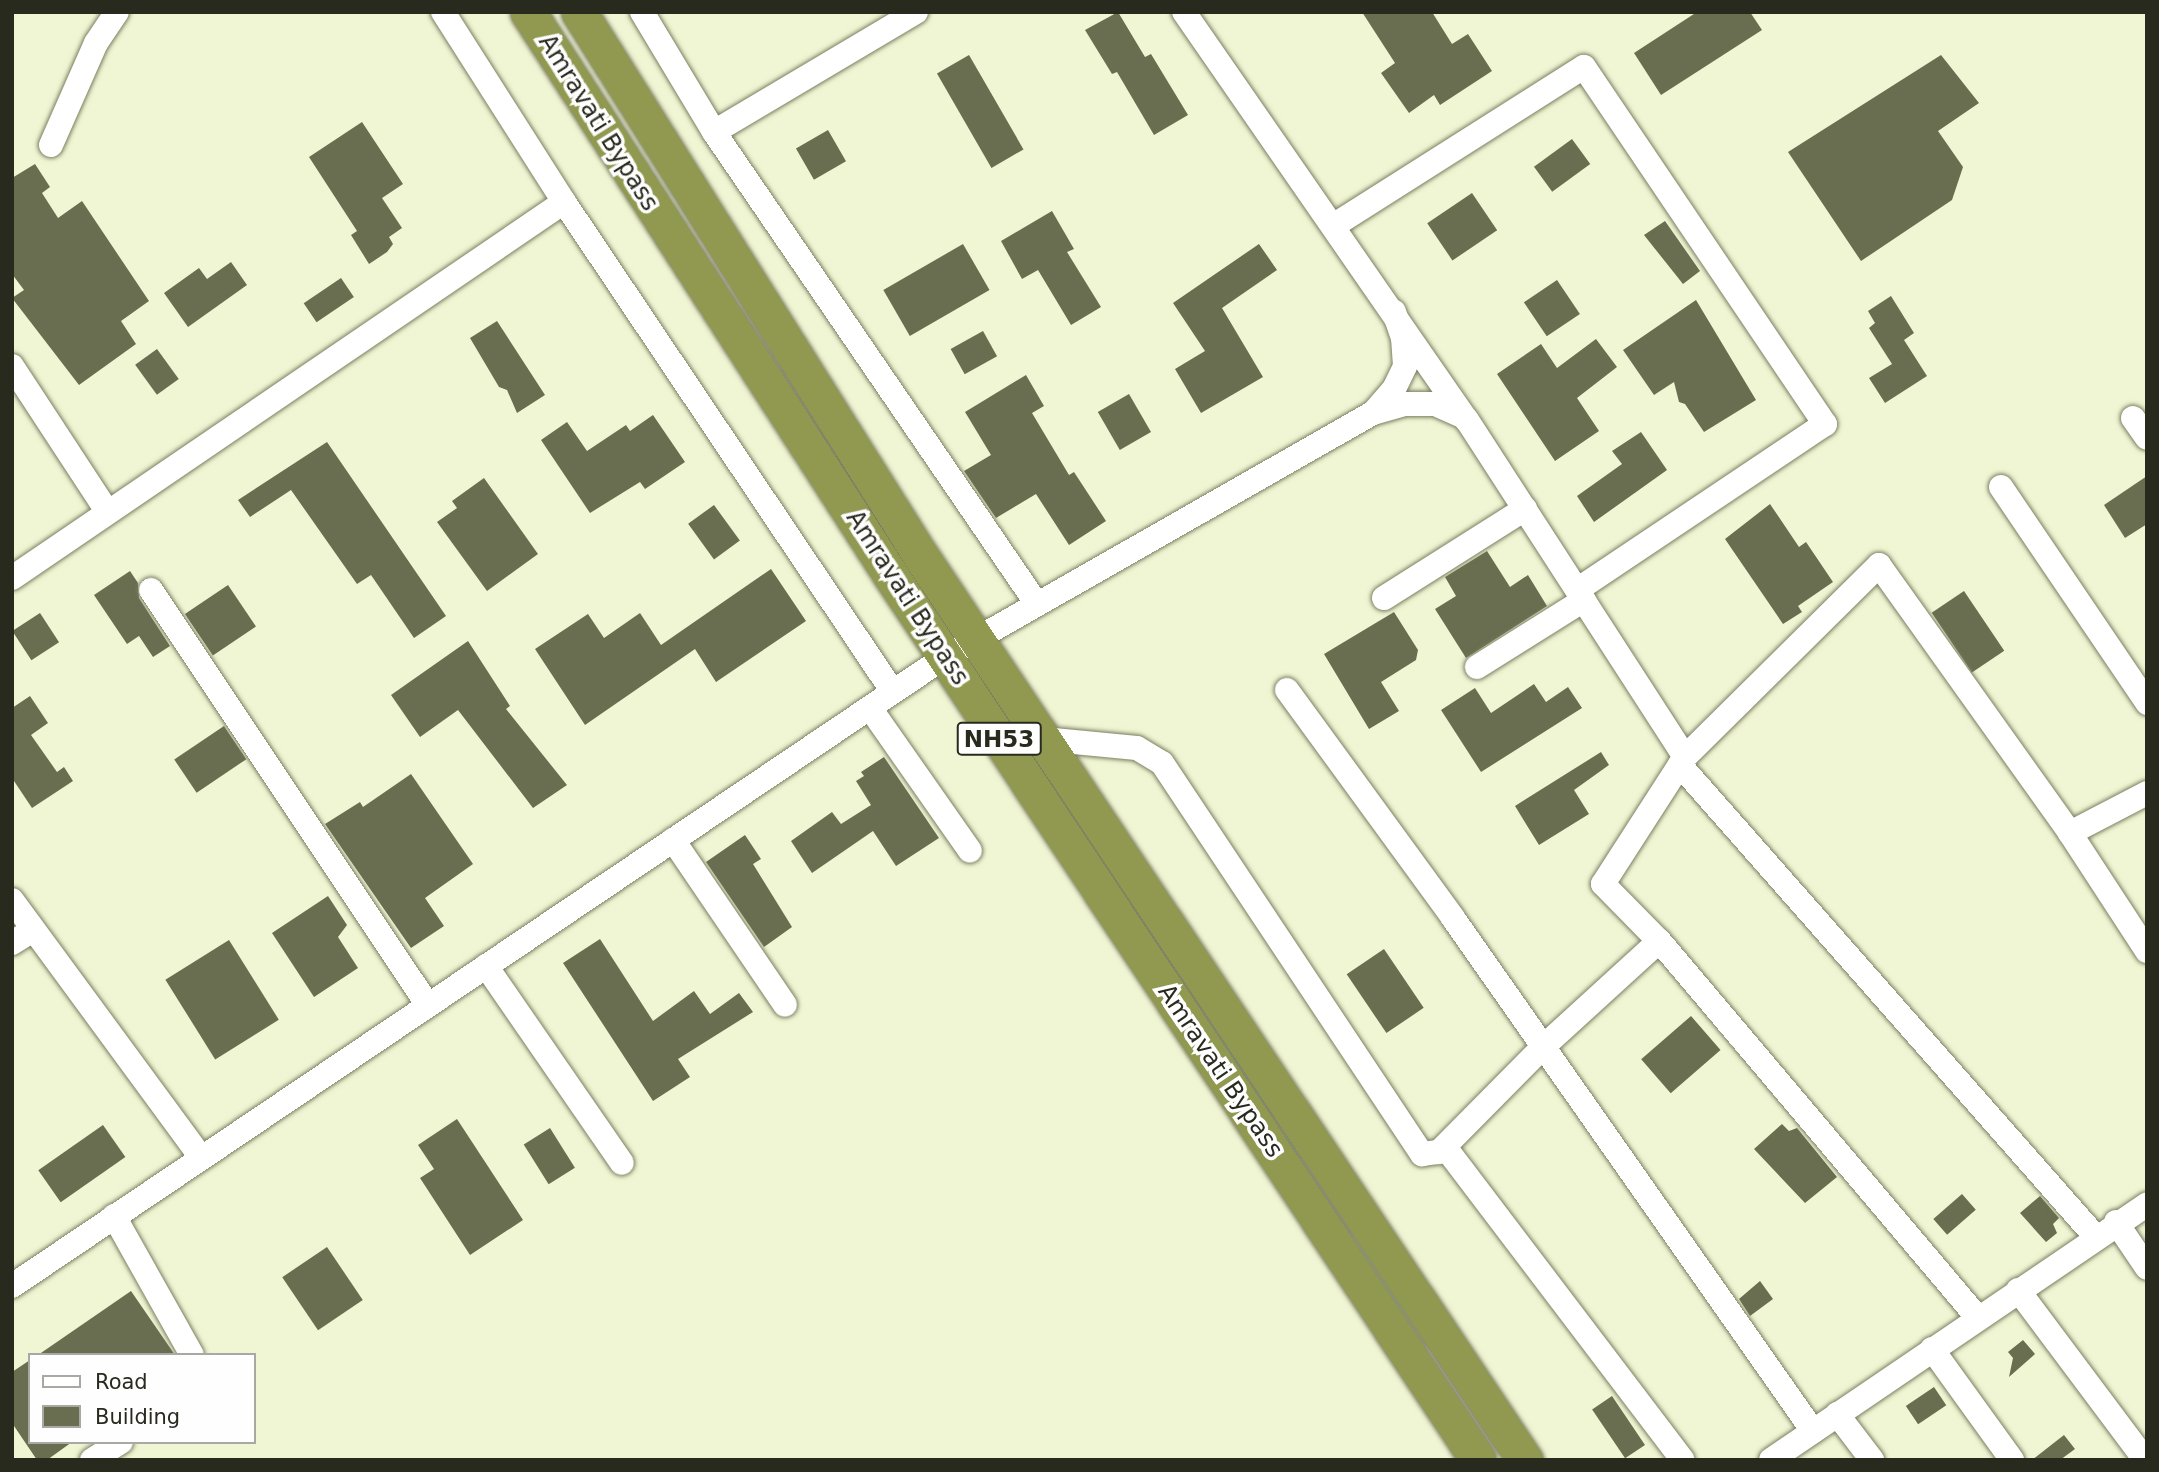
<!DOCTYPE html>
<html>
<head>
<meta charset="utf-8">
<style>
	body { margin:0 }
	#map { position:relative; width:2159px; height:1472px; overflow:hidden; background:#f0f5d3; font-family:"DejaVu Sans",sans-serif }
	div>[style] { position:absolute }
	.building>* { inset:0; background:#6a6e50; transform-origin:0 0 }
	.roads { filter:drop-shadow(0 0 2px #7b7f61) drop-shadow(0 0 2px #7b7f61) }
	.minor>* { height:24px; margin:-12px; padding:0 12px; transform-origin:12px; border-radius:12px; background:#fff }
	.highway>* { height:35px; margin:-17.5px; padding:0 17.5px; transform-origin:17.5px; border-radius:17.5px; background:#91984f }
	span { translate:-50% -50%; white-space:nowrap; text-align:center; line-height:1.15; -webkit-text-stroke:7px #fefefe; paint-order:stroke }
	.shield-label span { padding:2px 5px; background:#fefefe; border:2px solid; border-radius:5px; -webkit-text-stroke-width:0 }
	.shield-label { font-size:23px; color:#292a1e; font-weight:700 }
	.street-label { font-size:24px; color:#292a1e }
	.frame { position:absolute; inset:0; border:14px solid #292a1e; pointer-events:none }
	.legend { position:absolute; left:28px; top:1353px; width:228px; height:91px; box-sizing:border-box; background:#fefefe; border:2px solid #a9a9a4; margin:0; padding:9px 12px; list-style:none; font-size:21px; color:#292a1e }
	.legend li { display:flex; align-items:center; gap:14px; height:35px }
	.legend b { width:35px; border:2px solid #a9a9a4 }
</style>
</head>
<body>
<div id="map">
	<div class="building">
		<div style="clip-path:polygon(1118px 12px,1145px 57px,1151px 54px,1188px 115px,1154px 135px,1117px 72px,1112px 74px,1085px 30px)"></div>
		<div style="clip-path:polygon(1362px 12px,1432px 12px,1452px 44px,1468px 34px,1492px 71px,1440px 105px,1434px 95px,1409px 113px,1381px 73px,1395px 63px)"></div>
		<div style="clip-path:polygon(1697px 12px,1750px 12px,1762px 30px,1661px 95px,1634px 53px)"></div>
		<div style="left:969px;top:55px;width:109px;height:37px;rotate:60deg"></div>
		<div style="clip-path:polygon(1941px 55px,1979px 103px,1938px 131px,1963px 167px,1952px 200px,1861px 261px,1788px 152px)"></div>
		<div style="clip-path:polygon(362px 122px,403px 184px,382px 198px,402px 228px,389px 237px,393px 244px,387px 252px,369px 264px,351px 235px,357px 231px,309px 157px)"></div>
		<div style="left:828px;top:130px;width:36px;height:37px;rotate:60deg"></div>
		<div style="left:1572px;top:139px;width:31px;height:47px;rotate:54deg"></div>
		<div style="clip-path:polygon(35px 164px,50px 187px,42px 193px,58px 218px,82px 201px,149px 301px,121px 321px,136px 344px,79px 385px,12px 298px,24px 290px,12px 274px,12px 178px)"></div>
		<div style="left:1472px;top:193px;width:45px;height:54px;rotate:56deg"></div>
		<div style="clip-path:polygon(1052px 211px,1074px 249px,1067px 252px,1101px 307px,1071px 325px,1038px 270px,1022px 279px,1001px 241px)"></div>
		<div style="clip-path:polygon(1665px 221px,1700px 271px,1683px 284px,1644px 235px)"></div>
		<div style="left:963px;top:244px;width:53px;height:92px;rotate:60deg"></div>
		<div style="clip-path:polygon(1259px 244px,1277px 270px,1222px 308px,1263px 377px,1201px 413px,1175px 369px,1205px 351px,1173px 303px)"></div>
		<div style="clip-path:polygon(231px 262px,247px 285px,188px 327px,164px 293px,199px 268px,207px 279px)"></div>
		<div style="left:341px;top:278px;width:23px;height:45px;rotate:56deg"></div>
		<div style="left:1557px;top:280px;width:41px;height:40px;rotate:56deg"></div>
		<div style="clip-path:polygon(1891px 296px,1914px 333px,1904px 340px,1927px 376px,1885px 403px,1869px 378px,1892px 364px,1869px 328px,1875px 323px,1868px 311px)"></div>
		<div style="clip-path:polygon(1696px 300px,1756px 400px,1704px 432px,1685px 404px,1679px 402px,1674px 382px,1654px 395px,1623px 350px)"></div>
		<div style="clip-path:polygon(497px 321px,545px 395px,517px 413px,507px 390px,499px 387px,470px 338px)"></div>
		<div style="left:983px;top:331px;width:29px;height:37px;rotate:61deg"></div>
		<div style="clip-path:polygon(1596px 339px,1617px 367px,1577px 398px,1599px 431px,1555px 461px,1497px 374px,1541px 344px,1557px 368px)"></div>
		<div style="left:157px;top:349px;width:37px;height:27px;rotate:54deg"></div>
		<div style="clip-path:polygon(1026px 375px,1044px 406px,1032px 413px,1069px 475px,1074px 472px,1106px 521px,1069px 545px,1036px 494px,996px 518px,964px 471px,991px 455px,965px 412px)"></div>
		<div style="left:1129px;top:394px;width:44px;height:36px;rotate:60deg"></div>
		<div style="clip-path:polygon(653px 415px,685px 462px,645px 489px,640px 482px,590px 513px,541px 440px,567px 422px,587px 451px,626px 425px,630px 431px)"></div>
		<div style="clip-path:polygon(1641px 432px,1667px 470px,1594px 522px,1577px 496px,1622px 464px,1612px 451px)"></div>
		<div style="clip-path:polygon(327px 442px,446px 616px,414px 638px,371px 575px,357px 584px,291px 490px,250px 517px,238px 500px)"></div>
		<div style="clip-path:polygon(2147px 476px,2147px 524px,2125px 538px,2104px 505px)"></div>
		<div style="clip-path:polygon(484px 478px,538px 554px,487px 591px,437px 522px,457px 508px,452px 501px)"></div>
		<div style="clip-path:polygon(1770px 504px,1799px 547px,1806px 542px,1833px 582px,1798px 606px,1802px 612px,1783px 624px,1725px 539px)"></div>
		<div style="left:714px;top:505px;width:44px;height:32px;rotate:54deg"></div>
		<div style="clip-path:polygon(1487px 551px,1510px 587px,1528px 575px,1547px 606px,1466px 658px,1435px 609px,1456px 596px,1445px 577px)"></div>
		<div style="clip-path:polygon(771px 569px,806px 621px,716px 682px,695px 649px,585px 725px,535px 649px,588px 614px,604px 638px,640px 613px,661px 645px)"></div>
		<div style="clip-path:polygon(130px 571px,138px 583px,139px 598px,170px 646px,153px 657px,139px 636px,127px 644px,94px 595px)"></div>
		<div style="left:228px;top:585px;width:50px;height:52px;rotate:56deg"></div>
		<div style="left:1964px;top:591px;width:72px;height:39px;rotate:56deg"></div>
		<div style="clip-path:polygon(1394px 612px,1418px 650px,1416px 660px,1381px 682px,1399px 711px,1369px 729px,1324px 654px)"></div>
		<div style="left:40px;top:613px;width:35px;height:33px;rotate:57deg"></div>
		<div style="clip-path:polygon(468px 641px,510px 706px,506px 709px,567px 785px,533px 808px,458px 710px,420px 737px,391px 695px)"></div>
		<div style="clip-path:polygon(1534px 684px,1546px 702px,1568px 687px,1582px 708px,1481px 772px,1441px 710px,1475px 688px,1491px 713px)"></div>
		<div style="clip-path:polygon(30px 696px,48px 723px,31px 735px,57px 772px,64px 767px,73px 781px,32px 808px,12px 778px,12px 708px)"></div>
		<div style="left:224px;top:726px;width:40px;height:60px;rotate:56deg"></div>
		<div style="clip-path:polygon(1601px 752px,1609px 765px,1574px 790px,1589px 814px,1539px 845px,1515px 806px)"></div>
		<div style="clip-path:polygon(884px 757px,939px 838px,896px 866px,873px 831px,812px 873px,791px 841px,832px 812px,841px 824px,871px 805px,856px 781px,864px 776px,861px 772px)"></div>
		<div style="clip-path:polygon(411px 774px,473px 864px,425px 898px,444px 926px,411px 948px,325px 824px,360px 802px,363px 807px)"></div>
		<div style="clip-path:polygon(745px 835px,761px 859px,753px 864px,792px 927px,764px 947px,706px 862px)"></div>
		<div style="clip-path:polygon(328px 896px,347px 925px,338px 937px,358px 968px,314px 997px,272px 933px)"></div>
		<div style="clip-path:polygon(600px 939px,653px 1021px,694px 991px,710px 1014px,739px 993px,753px 1012px,678px 1059px,690px 1077px,653px 1101px,563px 963px)"></div>
		<div style="left:229px;top:940px;width:94px;height:75px;rotate:58deg"></div>
		<div style="left:1384px;top:949px;width:71px;height:45px;rotate:56deg"></div>
		<div style="left:1691px;top:1016px;width:45px;height:66px;rotate:49deg"></div>
		<div style="clip-path:polygon(457px 1119px,523px 1220px,470px 1255px,420px 1178px,434px 1169px,418px 1145px)"></div>
		<div style="clip-path:polygon(1782px 1124px,1789px 1131px,1797px 1128px,1837px 1177px,1805px 1203px,1754px 1149px)"></div>
		<div style="left:103px;top:1125px;width:39px;height:79px;rotate:55deg"></div>
		<div style="left:550px;top:1128px;width:47px;height:31px;rotate:58deg"></div>
		<div style="left:1962px;top:1194px;width:21px;height:38px;rotate:49deg"></div>
		<div style="clip-path:polygon(2040px 1196px,2059px 1218px,2053px 1224px,2057px 1233px,2046px 1242px,2020px 1213px)"></div>
		<div style="left:327px;top:1247px;width:64px;height:54px;rotate:56deg"></div>
		<div style="clip-path:polygon(1760px 1281px,1773px 1299px,1750px 1316px,1739px 1299px)"></div>
		<div style="clip-path:polygon(131px 1291px,175px 1355px,38px 1355px)"></div>
		<div style="clip-path:polygon(2023px 1340px,2035px 1354px,2009px 1377px,2013px 1358px,2008px 1352px)"></div>
		<div style="clip-path:polygon(30px 1360px,30px 1442px,72px 1442px,47px 1460px,37px 1460px,12px 1423px,12px 1372px)"></div>
		<div style="left:1934px;top:1387px;width:22px;height:34px;rotate:56deg"></div>
		<div style="left:1612px;top:1396px;width:59px;height:24px;rotate:56deg"></div>
		<div style="clip-path:polygon(2064px 1435px,2075px 1449px,2060px 1460px,2032px 1460px)"></div>
	</div>
	<div class="roads">
		<div class="minor">
			<div style="left:443px;top:12px;width:225px;rotate:57.5deg"></div>
			<div style="left:564px;top:202px;width:590px;rotate:56.12deg"></div>
			<div style="left:642px;top:12px;width:140px;rotate:59deg"></div>
			<div style="left:916px;top:12px;width:235px;rotate:149.3deg"></div>
			<div style="left:714px;top:132px;width:572px;rotate:55.62deg"></div>
			<div style="left:1184px;top:12px;width:497px;rotate:55.3deg"></div>
			<div style="left:1467px;top:420px;width:401px;rotate:57.1deg"></div>
			<div style="left:51px;top:145px;width:111px;rotate:-66.2deg"></div>
			<div style="left:96px;top:43px;width:37px;rotate:-56deg"></div>
			<div style="left:1333px;top:226px;width:297px;rotate:-32.4deg"></div>
			<div style="left:1584px;top:67px;width:431px;rotate:56deg"></div>
			<div style="left:1825px;top:424px;width:298px;rotate:146.2deg"></div>
			<div style="left:12px;top:366px;width:173px;rotate:56.8deg"></div>
			<div style="left:1373px;top:413px;width:32px;rotate:-16deg"></div>
			<div style="left:1404px;top:404px;width:31px"></div>
			<div style="left:1435px;top:404px;width:32px;rotate:24deg"></div>
			<div style="left:2133px;top:418px;width:24px;rotate:55deg"></div>
			<div style="left:2001px;top:487px;width:261px;rotate:55.9deg"></div>
			<div style="left:12px;top:578px;width:668px;rotate:-34.26deg"></div>
			<div style="left:151px;top:590px;width:499px;rotate:56.3deg"></div>
			<div style="left:1384px;top:598px;width:167px;rotate:-32.3deg"></div>
			<div style="left:1477px;top:667px;width:126px;rotate:-32.1deg"></div>
			<div style="left:1287px;top:690px;width:282px;rotate:53.9deg"></div>
			<div style="left:1453px;top:918px;width:627px;rotate:54.94deg"></div>
			<div style="left:870px;top:708px;width:174px;rotate:55deg"></div>
			<div style="left:1043px;top:739px;width:94px;rotate:5.5deg"></div>
			<div style="left:1137px;top:748px;width:29px;rotate:31deg"></div>
			<div style="left:1162px;top:763px;width:470px;rotate:56.4deg"></div>
			<div style="left:1422px;top:1154px;width:17px;rotate:-7deg"></div>
			<div style="left:1439px;top:1152px;width:148px;rotate:-45.3deg"></div>
			<div style="left:1543px;top:1047px;width:157px;rotate:-42.4deg"></div>
			<div style="left:1680px;top:765px;width:628px;rotate:48.62deg"></div>
			<div style="left:2070px;top:833px;width:87px;rotate:-27.5deg"></div>
			<div style="left:673px;top:840px;width:199px;rotate:55.8deg"></div>
			<div style="left:12px;top:900px;width:319px;rotate:53.7deg"></div>
			<div style="left:12px;top:943px;width:25px;rotate:-32deg"></div>
			<div style="left:486px;top:966px;width:239px;rotate:55.4deg"></div>
			<div style="left:1445px;top:1147px;width:393px;rotate:52.8deg"></div>
			<div style="left:114px;top:1216px;width:159px;rotate:60.7deg"></div>
			<div style="left:2116px;top:1222px;width:55px;rotate:56deg"></div>
			<div style="left:12px;top:1286px;width:1125px;rotate:-33.99deg"></div>
			<div style="left:945px;top:657px;width:493px;rotate:-29.7deg"></div>
			<div style="left:1373px;top:413px;width:32px;rotate:-49deg"></div>
			<div style="left:1394px;top:389px;width:25px;rotate:-64deg"></div>
			<div style="left:1405px;top:366px;width:28px;rotate:-94deg"></div>
			<div style="left:1403px;top:338px;width:28px;rotate:-109deg"></div>
			<div style="left:2018px;top:1290px;width:212px;rotate:53.2deg"></div>
			<div style="left:1978px;top:1318px;width:494px;rotate:-130.2deg"></div>
			<div style="left:1659px;top:941px;width:80px;rotate:-134.5deg"></div>
			<div style="left:1603px;top:884px;width:151px;rotate:-57.2deg"></div>
			<div style="left:1685px;top:757px;width:273px;rotate:-44.7deg"></div>
			<div style="left:1879px;top:565px;width:329px;rotate:54.5deg"></div>
			<div style="left:2070px;top:833px;width:141px;rotate:56.9deg"></div>
			<div style="left:1932px;top:1349px;width:137px;rotate:54.2deg"></div>
			<div style="left:1837px;top:1414px;width:58px;rotate:52.7deg"></div>
			<div style="left:92px;top:1460px;width:34px;rotate:-32deg"></div>
			<div style="left:1771px;top:1460px;width:455px;rotate:-34.2deg"></div>
		</div>
		<div class="highway">
			<div style="left:528px;top:12px;width:668px;rotate:57.21deg"></div>
			<div style="left:890px;top:574px;width:1063px;rotate:56.43deg"></div>
			<div style="left:579px;top:12px;width:641px;rotate:57.87deg"></div>
			<div style="left:920px;top:555px;width:1089px;rotate:56.24deg"></div>
		</div>
	</div>
	<div class="shield-label">
		<span style="left:999px;top:739px">NH53</span>
	</div>
	<div class="street-label">
		<span style="left:598px;top:123px;rotate:58deg">Amravati Bypass</span>
		<span style="left:907px;top:598px;rotate:57deg">Amravati Bypass</span>
		<span style="left:1220px;top:1071px;rotate:56deg">Amravati Bypass</span>
	</div>
	<div class="frame"></div>
	<ul class="legend">
	<li><b style="height:9px;background:#fff"></b>Road</li>
	<li><b style="height:19px;background:#6a6e50"></b>Building</li>
	</ul>
</div>
</body>
</html>
